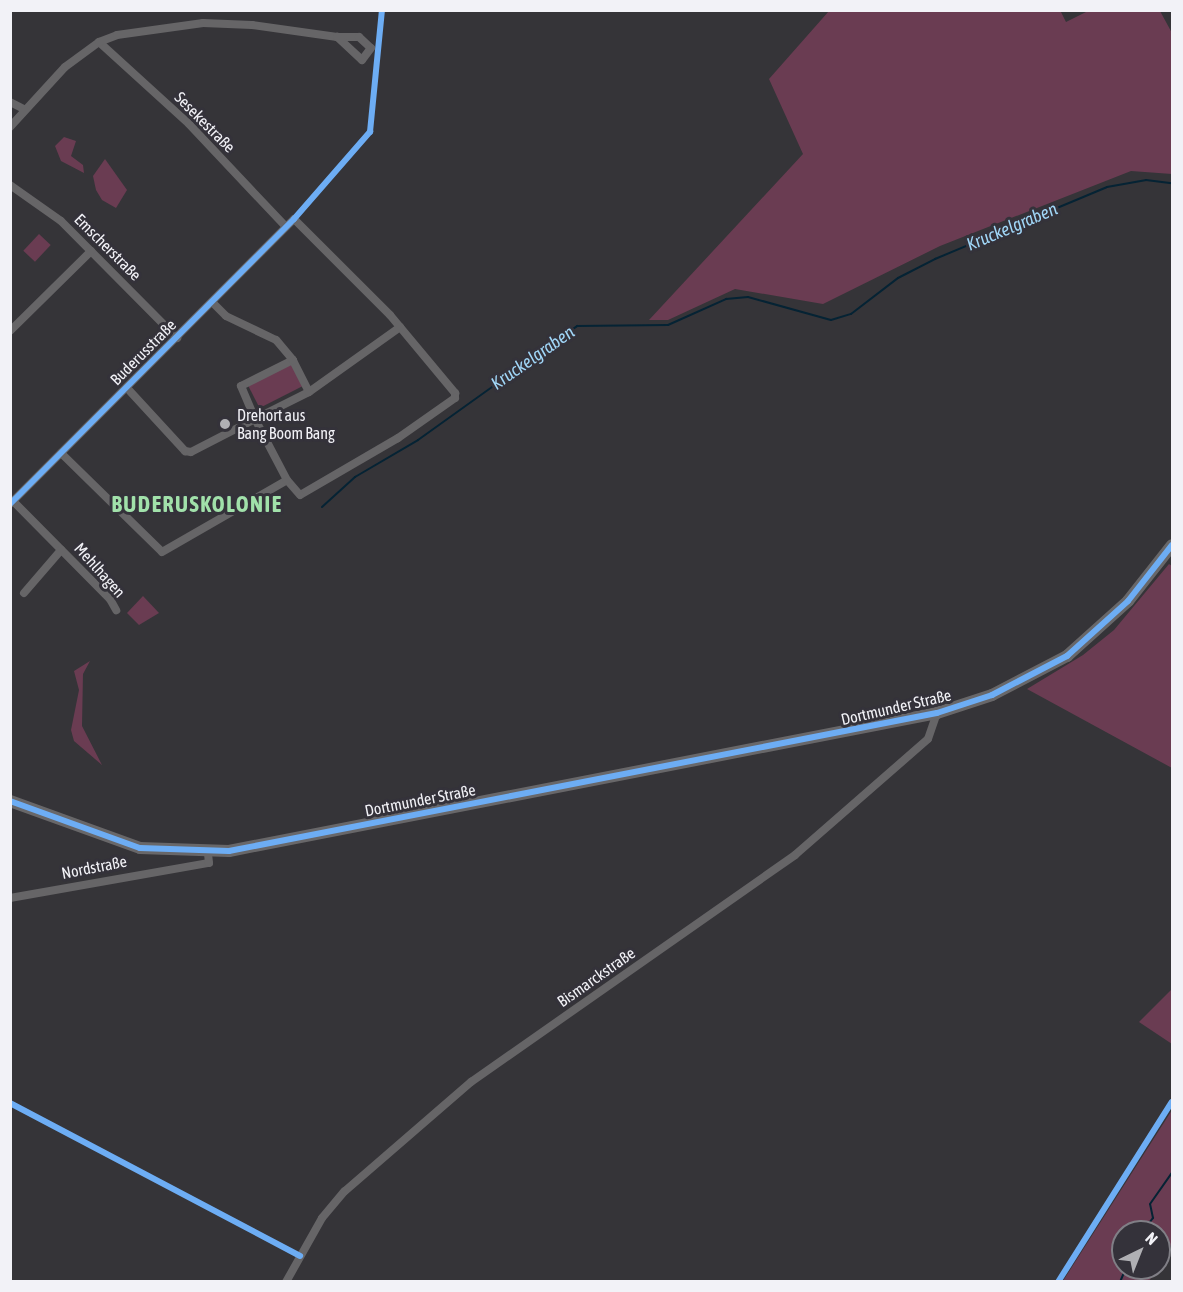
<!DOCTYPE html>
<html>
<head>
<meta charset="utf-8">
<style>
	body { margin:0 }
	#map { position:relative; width:1183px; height:1292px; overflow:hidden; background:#353438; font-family:"Asap Condensed",sans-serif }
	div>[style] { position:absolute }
	.green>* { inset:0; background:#6a3c52; transform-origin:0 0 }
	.stream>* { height:2px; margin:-1px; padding:0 1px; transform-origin:1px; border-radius:1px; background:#052334 }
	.street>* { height:8px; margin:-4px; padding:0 4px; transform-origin:4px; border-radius:4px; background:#666567 }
	.secondary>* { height:12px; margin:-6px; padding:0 6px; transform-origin:6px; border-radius:6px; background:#686769 }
	.cycleway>* { height:6px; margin:-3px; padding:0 3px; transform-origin:3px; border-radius:3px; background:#6dadf4 }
	.dots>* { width:16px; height:16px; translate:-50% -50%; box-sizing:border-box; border:3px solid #34323a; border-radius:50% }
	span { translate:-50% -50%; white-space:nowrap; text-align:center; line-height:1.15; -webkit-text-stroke:6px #34323a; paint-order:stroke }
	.street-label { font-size:16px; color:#f2f2f7 }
	.poi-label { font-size:16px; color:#f2f2f7 }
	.left { translate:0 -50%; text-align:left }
	.water-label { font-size:18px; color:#a1d7f8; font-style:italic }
	.district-label { font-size:22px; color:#a1e1aa; font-weight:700; letter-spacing:1.5px }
	.frame { position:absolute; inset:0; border:12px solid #f2f2f7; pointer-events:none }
	.north { position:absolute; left:1111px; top:1220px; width:60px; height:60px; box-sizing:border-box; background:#34323a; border:2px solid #807f86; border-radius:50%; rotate:43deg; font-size:16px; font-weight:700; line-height:24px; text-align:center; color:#f2f2f7 }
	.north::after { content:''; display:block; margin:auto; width:21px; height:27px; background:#b0b0b4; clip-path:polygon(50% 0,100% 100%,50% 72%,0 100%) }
</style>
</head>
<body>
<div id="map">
	<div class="green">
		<div style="clip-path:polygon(1060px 10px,1066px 22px,1088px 11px,1160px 11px,1172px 33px,1172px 174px,1131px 171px,940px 246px,823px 304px,735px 289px,668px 320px,649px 320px,803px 154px,769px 79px,829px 11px)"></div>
		<div style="clip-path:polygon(64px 137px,76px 141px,71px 156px,83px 165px,84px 173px,61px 161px,55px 146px)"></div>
		<div style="clip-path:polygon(105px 159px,127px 190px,116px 208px,102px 200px,96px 190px,93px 176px)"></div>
		<div style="left:39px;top:234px;width:16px;height:23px;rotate:43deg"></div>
		<div style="left:291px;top:364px;width:25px;height:48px;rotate:63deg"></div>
		<div style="clip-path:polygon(1169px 564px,1172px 566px,1172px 768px,1027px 689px,1083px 655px,1114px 630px)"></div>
		<div style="clip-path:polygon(143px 596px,159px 613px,139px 625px,127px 613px)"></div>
		<div style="clip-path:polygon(90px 661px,83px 674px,82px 726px,102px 765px,74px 741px,71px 730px,79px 690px,74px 671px)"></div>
		<div style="clip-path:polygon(1172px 989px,1172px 1044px,1139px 1022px)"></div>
		<div style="clip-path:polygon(1172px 1110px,1172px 1243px,1159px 1266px,1159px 1232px,1123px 1232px,1123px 1268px,1157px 1268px,1149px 1281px,1063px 1281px)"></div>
	</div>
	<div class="stream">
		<div style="left:322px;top:507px;width:45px;rotate:-42.3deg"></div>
		<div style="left:355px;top:477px;width:73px;rotate:-30.4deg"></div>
		<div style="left:418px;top:440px;width:196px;rotate:-35.6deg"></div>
		<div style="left:577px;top:326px;width:91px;rotate:-0.6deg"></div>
		<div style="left:668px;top:325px;width:64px;rotate:-24.1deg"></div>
		<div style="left:726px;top:299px;width:22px;rotate:-5deg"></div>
		<div style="left:748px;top:297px;width:86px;rotate:15.5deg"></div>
		<div style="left:831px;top:320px;width:21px;rotate:-17deg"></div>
		<div style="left:851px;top:314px;width:59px;rotate:-37.5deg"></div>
		<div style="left:898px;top:278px;width:42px;rotate:-27.2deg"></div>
		<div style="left:935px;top:259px;width:186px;rotate:-22.7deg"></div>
		<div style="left:1107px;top:187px;width:40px;rotate:-10deg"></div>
		<div style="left:1146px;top:180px;width:26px;rotate:7deg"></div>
		<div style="left:1142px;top:1232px;width:18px;rotate:-52deg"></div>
		<div style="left:1153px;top:1218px;width:14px;rotate:-102deg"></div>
		<div style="left:1150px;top:1204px;width:39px;rotate:-55deg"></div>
		<div style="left:1120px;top:1282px;width:15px;rotate:-67deg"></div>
	</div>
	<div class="street">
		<div style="left:99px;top:42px;width:122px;rotate:42.3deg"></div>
		<div style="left:189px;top:124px;width:141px;rotate:46.7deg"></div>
		<div style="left:10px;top:102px;width:16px;rotate:27deg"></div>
		<div style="left:10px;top:127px;width:81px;rotate:-47.5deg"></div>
		<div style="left:65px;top:67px;width:42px;rotate:-36.3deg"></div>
		<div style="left:99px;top:42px;width:19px;rotate:-21deg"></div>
		<div style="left:117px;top:35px;width:87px;rotate:-7.9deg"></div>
		<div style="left:203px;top:23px;width:49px;rotate:2.3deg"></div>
		<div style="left:252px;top:25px;width:86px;rotate:8deg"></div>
		<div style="left:337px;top:37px;width:22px"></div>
		<div style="left:359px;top:37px;width:16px;rotate:43deg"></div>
		<div style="left:371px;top:48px;width:15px;rotate:127deg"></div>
		<div style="left:362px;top:60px;width:34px;rotate:-137deg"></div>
		<div style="left:10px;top:185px;width:62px;rotate:35.2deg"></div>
		<div style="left:61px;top:221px;width:165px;rotate:45.2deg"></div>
		<div style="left:10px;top:331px;width:114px;rotate:-44.6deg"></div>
		<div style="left:127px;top:388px;width:86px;rotate:47.4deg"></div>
		<div style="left:185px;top:451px;width:6px;rotate:9deg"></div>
		<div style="left:191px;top:452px;width:72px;rotate:-27.3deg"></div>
		<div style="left:255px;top:419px;width:36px;rotate:-113deg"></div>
		<div style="left:241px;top:386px;width:58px;rotate:-26.6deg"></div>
		<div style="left:309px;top:392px;width:112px;rotate:-35.5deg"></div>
		<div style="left:61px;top:453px;width:141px;rotate:44.4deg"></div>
		<div style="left:162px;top:552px;width:144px;rotate:-29.9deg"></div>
		<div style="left:13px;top:501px;width:138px;rotate:45.3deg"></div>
		<div style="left:110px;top:599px;width:13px;rotate:61deg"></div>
		<div style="left:10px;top:504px;width:402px;rotate:-45.1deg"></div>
		<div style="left:294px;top:219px;width:136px;rotate:45deg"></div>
		<div style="left:390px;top:315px;width:102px;rotate:50.2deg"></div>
		<div style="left:455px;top:393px;width:5px;rotate:90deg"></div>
		<div style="left:455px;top:398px;width:70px;rotate:144.9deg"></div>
		<div style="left:398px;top:438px;width:113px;rotate:149.8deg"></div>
		<div style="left:300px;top:495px;width:20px;rotate:-131deg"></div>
		<div style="left:287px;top:480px;width:69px;rotate:-117.7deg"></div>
		<div style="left:255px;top:419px;width:60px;rotate:-26.6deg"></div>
		<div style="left:309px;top:392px;width:36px;rotate:-117deg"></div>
		<div style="left:293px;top:360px;width:26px;rotate:-130deg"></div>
		<div style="left:276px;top:340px;width:55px;rotate:-154.4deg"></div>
		<div style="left:226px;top:316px;width:18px;rotate:-135deg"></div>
		<div style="left:24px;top:593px;width:57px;rotate:-49.3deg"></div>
		<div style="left:10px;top:898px;width:202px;rotate:-10deg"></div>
		<div style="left:209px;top:863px;width:10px;rotate:-96deg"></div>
		<div style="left:286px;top:1282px;width:73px;rotate:-60.6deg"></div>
		<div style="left:322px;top:1218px;width:35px;rotate:-50deg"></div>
		<div style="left:345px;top:1191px;width:167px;rotate:-40.9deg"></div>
		<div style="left:471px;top:1082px;width:396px;rotate:-35deg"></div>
		<div style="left:795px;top:855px;width:176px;rotate:-41.1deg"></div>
		<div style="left:928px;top:739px;width:28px;rotate:-71deg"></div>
	</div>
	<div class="secondary">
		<div style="left:10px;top:801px;width:138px;rotate:19.9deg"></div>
		<div style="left:140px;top:848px;width:89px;rotate:1.9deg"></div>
		<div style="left:229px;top:851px;width:721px;rotate:-11.03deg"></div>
		<div style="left:937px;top:713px;width:58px;rotate:-18.1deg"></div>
		<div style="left:992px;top:695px;width:85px;rotate:-27.5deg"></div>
		<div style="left:1067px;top:656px;width:82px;rotate:-42deg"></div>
		<div style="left:1128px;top:601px;width:71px;rotate:-51.8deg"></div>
	</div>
	<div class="cycleway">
		<div style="left:10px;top:504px;width:402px;rotate:-45.1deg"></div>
		<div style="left:294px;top:219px;width:116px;rotate:-48.9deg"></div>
		<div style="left:370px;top:132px;width:123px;rotate:-84.4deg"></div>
		<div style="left:10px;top:801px;width:138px;rotate:19.9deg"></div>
		<div style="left:140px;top:848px;width:89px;rotate:1.9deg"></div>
		<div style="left:229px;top:851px;width:721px;rotate:-11.03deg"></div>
		<div style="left:937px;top:713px;width:58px;rotate:-18.1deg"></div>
		<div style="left:992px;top:695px;width:85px;rotate:-27.5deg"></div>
		<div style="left:1067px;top:656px;width:82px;rotate:-42deg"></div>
		<div style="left:1128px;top:601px;width:71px;rotate:-51.8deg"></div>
		<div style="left:10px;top:1103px;width:328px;rotate:27.8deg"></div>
		<div style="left:1058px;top:1282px;width:213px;rotate:-57.7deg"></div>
	</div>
	<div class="dots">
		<div style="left:225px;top:424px;background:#b0b0b4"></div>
	</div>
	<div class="street-label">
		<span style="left:205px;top:122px;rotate:45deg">Sesekestraße</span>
		<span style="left:108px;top:247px;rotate:45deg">Emscherstraße</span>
		<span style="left:143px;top:352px;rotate:-45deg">Buderusstraße</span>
		<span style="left:100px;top:570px;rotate:48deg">Mehlhagen</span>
		<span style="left:896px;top:707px;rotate:-13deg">Dortmunder Straße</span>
		<span style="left:420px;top:800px;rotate:-11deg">Dortmunder Straße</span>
		<span style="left:94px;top:867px;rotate:-11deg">Nordstraße</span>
		<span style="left:596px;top:977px;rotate:-35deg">Bismarckstraße</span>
	</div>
	<div class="poi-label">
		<span class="left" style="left:237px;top:424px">Drehort aus<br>Bang Boom Bang</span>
	</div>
	<div class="water-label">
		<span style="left:1012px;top:227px;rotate:-23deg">Kruckelgraben</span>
		<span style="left:533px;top:358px;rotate:-35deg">Kruckelgraben</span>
	</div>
	<div class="district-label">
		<span style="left:197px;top:505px">BUDERUSKOLONIE</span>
	</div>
	<div class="frame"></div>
	<div class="north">N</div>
</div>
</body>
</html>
